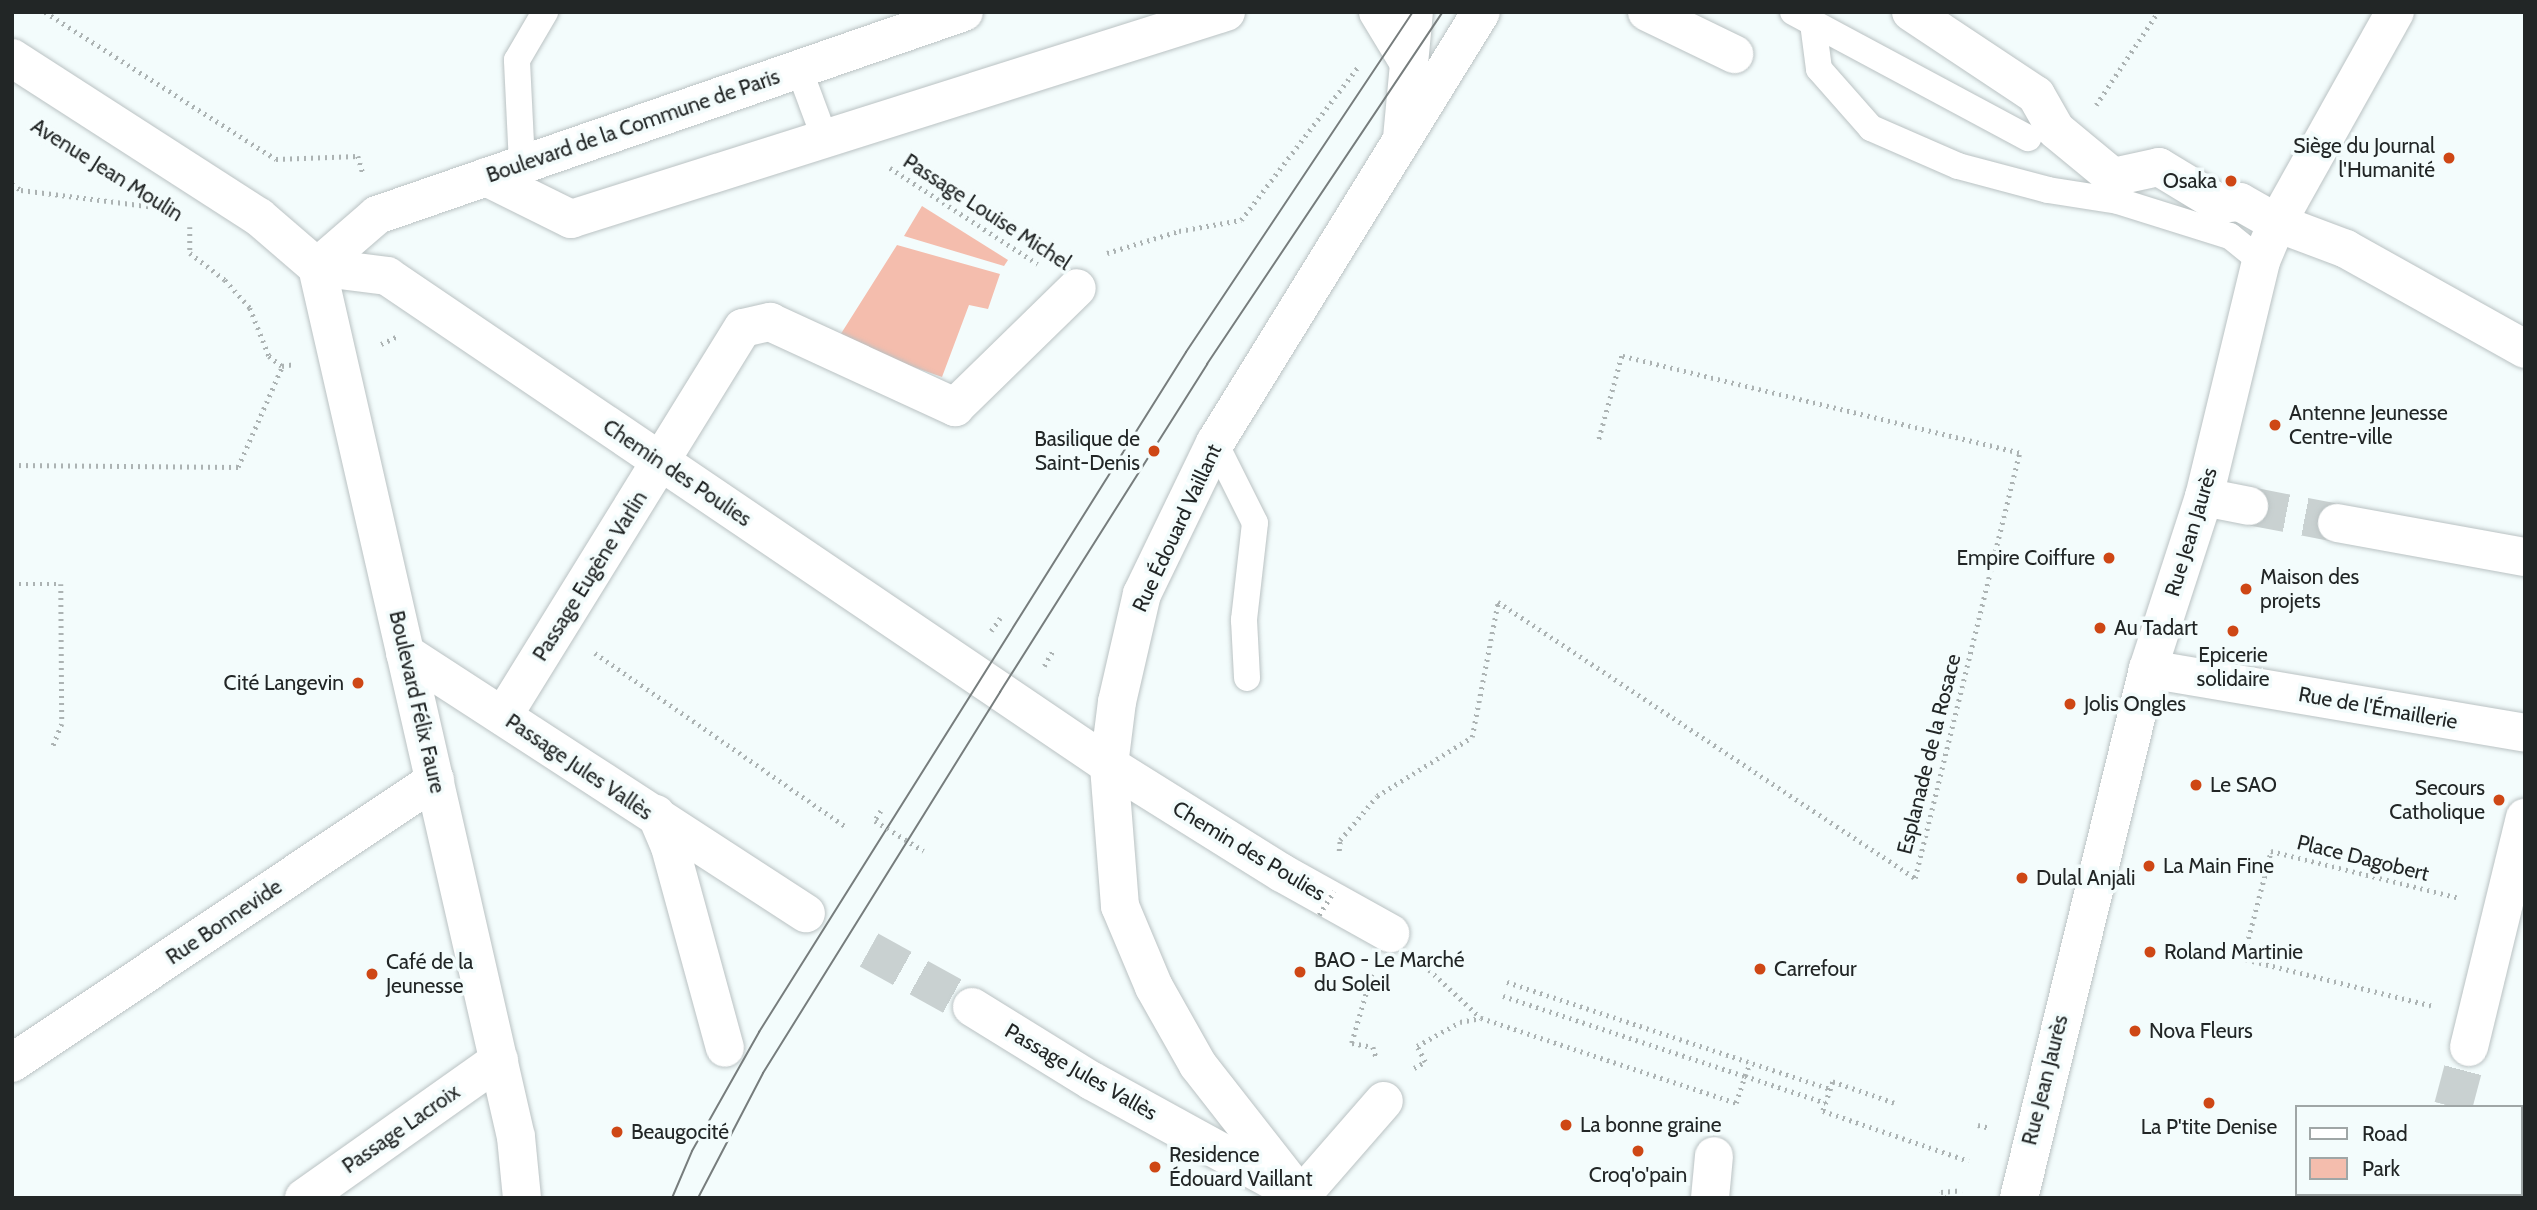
<!DOCTYPE html>
<html>
<head>
<meta charset="utf-8">
<style>
	body { margin:0 }
	#map { position:relative; width:2537px; height:1210px; overflow:hidden; background:#f3fcfc; font-family:Cabin,sans-serif }
	div>[style] { position:absolute }
	.green>* { inset:0; background:#f4bdad }
	.pedestrian-tunnel>* { height:38px; margin-top:-19px; transform-origin:0; background:repeating-linear-gradient(90deg,#c9d1d1 0 38px,transparent 0 57px) }
	.path>* { height:4.5px; margin-top:-2.25px; transform-origin:0; background:repeating-linear-gradient(90deg,#acb3b3 0 2px,transparent 0 7px) }
	.roads { filter:drop-shadow(0 0 2px #bac2c3) drop-shadow(0 0 2px #bac2c3) }
	.service>* { height:26px; margin:-13px; padding:0 13px; transform-origin:13px; border-radius:13px; background:#fff }
	.pedestrian>* { height:38px; margin:-19px; padding:0 19px; transform-origin:19px; border-radius:19px; background:#fff }
	.minor>* { height:38px; margin:-19px; padding:0 19px; transform-origin:19px; border-radius:19px; background:#fff }
	.tertiary>* { height:38px; margin:-19px; padding:0 19px; transform-origin:19px; border-radius:19px; background:#fff }
	.tram>* { height:2px; margin:-1px; padding:0 1px; transform-origin:1px; border-radius:1px; background:#777d7d }
	.path-bridge>* { height:4.5px; margin-top:-2.25px; transform-origin:0; background:repeating-linear-gradient(90deg,#acb3b3 0 2px,transparent 0 7px) }
	.dots>* { width:19px; height:19px; translate:-50% -50%; box-sizing:border-box; border:4px solid #f3fcfc; border-radius:50% }
	span { translate:-50% -50%; white-space:nowrap; text-align:center; line-height:1.15; -webkit-text-stroke:7px #f3fcfc; paint-order:stroke }
	.street-label { font-size:21px; color:#222626 }
	.poi-label { font-size:21px; color:#222626 }
	.right { translate:-100% -50%; text-align:right }
	.left { translate:0 -50%; text-align:left }
	.frame { position:absolute; inset:0; border:14px solid #222626; pointer-events:none }
	.legend { position:absolute; left:2295px; top:1105px; width:228px; height:91px; box-sizing:border-box; background:#f3fcfc; border:2px solid #9fa6a6; margin:0; padding:9px 12px; list-style:none; font-size:21px; color:#222626 }
	.legend li { display:flex; align-items:center; gap:14px; height:35px }
	.legend b { width:35px; border:2px solid #9fa6a6 }
</style>
</head>
<body>
<div id="map">
	<div class="green">
		<div style="clip-path:polygon(922px 206px,1008px 260px,1004px 266px,904px 236px)"></div>
		<div style="clip-path:polygon(897px 245px,1000px 274px,988px 309px,969px 305px,942px 377px,837px 340px)"></div>
	</div>
	<div class="pedestrian-tunnel">
		<div style="left:2249px;top:506px;width:90px;rotate:10.9deg"></div>
		<div style="left:869px;top:950px;width:118px;rotate:29deg"></div>
		<div style="left:2453px;top:1107px;width:62px;rotate:-75.1deg"></div>
	</div>
	<div class="path">
		<div style="left:45px;top:12px;width:274px;rotate:32.5deg"></div>
		<div style="left:276px;top:159px;width:82px;rotate:-2.1deg"></div>
		<div style="left:358px;top:156px;width:18px;rotate:74deg"></div>
		<div style="left:2096px;top:105px;width:112px;rotate:-56.3deg"></div>
		<div style="left:890px;top:168px;width:176px;rotate:33deg"></div>
		<div style="left:12px;top:184px;width:11px;rotate:34deg"></div>
		<div style="left:21px;top:190px;width:135px;rotate:7.2deg"></div>
		<div style="left:190px;top:227px;width:26px;rotate:90deg"></div>
		<div style="left:190px;top:253px;width:44px;rotate:37.6deg"></div>
		<div style="left:225px;top:280px;width:38px;rotate:48deg"></div>
		<div style="left:250px;top:308px;width:52px;rotate:68.4deg"></div>
		<div style="left:269px;top:356px;width:16px;rotate:38deg"></div>
		<div style="left:282px;top:366px;width:12px;rotate:-9deg"></div>
		<div style="left:1107px;top:253px;width:75px;rotate:-17deg"></div>
		<div style="left:1179px;top:231px;width:63px;rotate:-10.1deg"></div>
		<div style="left:1241px;top:220px;width:193px;rotate:-52.6deg"></div>
		<div style="left:381px;top:344px;width:17px;rotate:-25deg"></div>
		<div style="left:12px;top:465px;width:226px;rotate:0.5deg"></div>
		<div style="left:238px;top:467px;width:109px;rotate:-66.3deg"></div>
		<div style="left:12px;top:584px;width:49px"></div>
		<div style="left:61px;top:584px;width:140px;rotate:89.6deg"></div>
		<div style="left:62px;top:724px;width:27px;rotate:112deg"></div>
		<div style="left:991px;top:631px;width:16px;rotate:-55deg"></div>
		<div style="left:595px;top:653px;width:304px;rotate:34.7deg"></div>
		<div style="left:1044px;top:666px;width:20px;rotate:-60deg"></div>
		<div style="left:1339px;top:851px;width:11px;rotate:-85deg"></div>
		<div style="left:1340px;top:840px;width:57px;rotate:-49.9deg"></div>
		<div style="left:1377px;top:796px;width:112px;rotate:-31.8deg"></div>
		<div style="left:1472px;top:737px;width:137px;rotate:-79.1deg"></div>
		<div style="left:1498px;top:602px;width:500px;rotate:33.5deg"></div>
		<div style="left:1915px;top:878px;width:438px;rotate:-76.2deg"></div>
		<div style="left:2019px;top:453px;width:409px;rotate:-166.3deg"></div>
		<div style="left:1622px;top:356px;width:90px;rotate:105.4deg"></div>
		<div style="left:1424px;top:965px;width:78px;rotate:42.9deg"></div>
		<div style="left:1481px;top:1018px;width:269px;rotate:18.4deg"></div>
		<div style="left:1736px;top:1103px;width:28px;rotate:-72deg"></div>
		<div style="left:1745px;top:1076px;width:85px;rotate:18.4deg"></div>
		<div style="left:1372px;top:974px;width:72px;rotate:106.2deg"></div>
		<div style="left:1352px;top:1043px;width:21px;rotate:11deg"></div>
		<div style="left:1373px;top:1047px;width:10px;rotate:73deg"></div>
		<div style="left:1507px;top:982px;width:341px;rotate:18.3deg"></div>
		<div style="left:1503px;top:996px;width:255px;rotate:18.3deg"></div>
		<div style="left:1745px;top:1076px;width:14px;rotate:-69deg"></div>
		<div style="left:2431px;top:1006px;width:194px;rotate:-166deg"></div>
		<div style="left:2243px;top:959px;width:112px;rotate:-75.5deg"></div>
		<div style="left:2271px;top:851px;width:194px;rotate:14deg"></div>
		<div style="left:1414px;top:1068px;width:13px;rotate:-29deg"></div>
		<div style="left:1425px;top:1062px;width:18px;rotate:-117deg"></div>
		<div style="left:1417px;top:1046px;width:49px;rotate:-29.2deg"></div>
		<div style="left:1460px;top:1022px;width:21px;rotate:-11deg"></div>
		<div style="left:1894px;top:1103px;width:65px;rotate:-161deg"></div>
		<div style="left:1833px;top:1082px;width:31px;rotate:109deg"></div>
		<div style="left:1823px;top:1111px;width:154px;rotate:18.9deg"></div>
		<div style="left:1978px;top:1125px;width:12px;rotate:14deg"></div>
		<div style="left:1944px;top:1198px;width:7px;rotate:-117deg"></div>
		<div style="left:1941px;top:1192px;width:21px;rotate:-5deg"></div>
	</div>
	<div class="roads">
		<div class="service">
			<div style="left:1793px;top:12px;width:267px;rotate:28.2deg"></div>
			<div style="left:1813px;top:23px;width:46px;rotate:82.6deg"></div>
			<div style="left:1819px;top:69px;width:79px;rotate:48.6deg"></div>
			<div style="left:1871px;top:128px;width:95px;rotate:23.6deg"></div>
			<div style="left:1958px;top:166px;width:93px;rotate:14.9deg"></div>
			<div style="left:2048px;top:190px;width:71px;rotate:8.9deg"></div>
			<div style="left:2118px;top:201px;width:117px;rotate:17.4deg"></div>
			<div style="left:2230px;top:236px;width:40px;rotate:39deg"></div>
			<div style="left:799px;top:69px;width:75px;rotate:69.6deg"></div>
			<div style="left:522px;top:164px;width:104px;rotate:-92.8deg"></div>
			<div style="left:517px;top:60px;width:56px;rotate:-59.7deg"></div>
			<div style="left:1215px;top:443px;width:89px;rotate:63.4deg"></div>
			<div style="left:1255px;top:523px;width:98px;rotate:96.5deg"></div>
			<div style="left:1244px;top:620px;width:58px;rotate:87deg"></div>
		</div>
		<div class="pedestrian">
			<div style="left:1911px;top:12px;width:150px;rotate:33.6deg"></div>
			<div style="left:2036px;top:95px;width:40px;rotate:60.3deg"></div>
			<div style="left:2056px;top:130px;width:74px;rotate:39.5deg"></div>
			<div style="left:2113px;top:177px;width:47px;rotate:-12.3deg"></div>
			<div style="left:2159px;top:167px;width:71px;rotate:31.2deg"></div>
			<div style="left:2220px;top:204px;width:20px;rotate:-6deg"></div>
			<div style="left:2240px;top:202px;width:43px;rotate:29.6deg"></div>
			<div style="left:2277px;top:223px;width:74px;rotate:20.6deg"></div>
			<div style="left:2346px;top:249px;width:205px;rotate:29.2deg"></div>
			<div style="left:317px;top:267px;width:71px;rotate:7.3deg"></div>
			<div style="left:387px;top:276px;width:872px;rotate:34.11deg"></div>
			<div style="left:1109px;top:765px;width:204px;rotate:32deg"></div>
			<div style="left:1282px;top:873px;width:124px;rotate:29.1deg"></div>
			<div style="left:2204px;top:497px;width:46px;rotate:11.3deg"></div>
			<div style="left:2337px;top:523px;width:191px;rotate:10.3deg"></div>
			<div style="left:405px;top:653px;width:478px;rotate:33deg"></div>
			<div style="left:2148px;top:669px;width:382px;rotate:9.6deg"></div>
			<div style="left:503px;top:716px;width:456px;rotate:-58.3deg"></div>
			<div style="left:743px;top:328px;width:28px;rotate:-13deg"></div>
			<div style="left:770px;top:322px;width:204px;rotate:24.7deg"></div>
			<div style="left:955px;top:407px;width:170px;rotate:-44.3deg"></div>
			<div style="left:656px;top:814px;width:36px;rotate:67deg"></div>
			<div style="left:670px;top:847px;width:208px;rotate:74.7deg"></div>
			<div style="left:972px;top:1007px;width:141px;rotate:31.7deg"></div>
			<div style="left:1092px;top:1081px;width:239px;rotate:28.8deg"></div>
			<div style="left:1301px;top:1196px;width:126px;rotate:-48.9deg"></div>
			<div style="left:2469px;top:1047px;width:236px;rotate:-76.3deg"></div>
			<div style="left:1710px;top:1198px;width:42px;rotate:-84.6deg"></div>
		</div>
		<div class="minor">
			<div style="left:1378px;top:12px;width:60px;rotate:58.7deg"></div>
			<div style="left:1647px;top:12px;width:97px;rotate:25.8deg"></div>
			<div style="left:1402px;top:138px;width:127px;rotate:-84.6deg"></div>
			<div style="left:486px;top:177px;width:95px;rotate:26.3deg"></div>
			<div style="left:571px;top:219px;width:687px;rotate:-17.54deg"></div>
			<div style="left:12px;top:1063px;width:509px;rotate:-33.78deg"></div>
			<div style="left:304px;top:1198px;width:239px;rotate:-35.3deg"></div>
			<div style="left:1302px;top:1198px;width:169px;rotate:-128deg"></div>
			<div style="left:1198px;top:1065px;width:90px;rotate:-119.4deg"></div>
			<div style="left:1154px;top:987px;width:88px;rotate:-112.8deg"></div>
			<div style="left:1120px;top:906px;width:141px;rotate:-94.5deg"></div>
			<div style="left:1109px;top:765px;width:64px;rotate:-82.8deg"></div>
			<div style="left:1117px;top:702px;width:111px;rotate:-77deg"></div>
			<div style="left:1142px;top:594px;width:168px;rotate:-64.2deg"></div>
			<div style="left:1215px;top:443px;width:506px;rotate:-58.32deg"></div>
			<div style="left:2019px;top:1198px;width:545px;rotate:-76.3deg"></div>
			<div style="left:2148px;top:669px;width:181px;rotate:-72deg"></div>
			<div style="left:2204px;top:497px;width:243px;rotate:-76.4deg"></div>
			<div style="left:2261px;top:261px;width:41px;rotate:-67.2deg"></div>
			<div style="left:2277px;top:223px;width:242px;rotate:-60.8deg"></div>
		</div>
		<div class="tertiary">
			<div style="left:12px;top:58px;width:294px;rotate:32.8deg"></div>
			<div style="left:259px;top:217px;width:77px;rotate:40.8deg"></div>
			<div style="left:317px;top:267px;width:892px;rotate:77.12deg"></div>
			<div style="left:516px;top:1137px;width:61px;rotate:84.4deg"></div>
			<div style="left:317px;top:267px;width:79px;rotate:-40.9deg"></div>
			<div style="left:377px;top:215px;width:621px;rotate:-19.08deg"></div>
		</div>
	</div>
	<div class="tram">
		<div style="left:672px;top:1198px;width:51px;rotate:-66.9deg"></div>
		<div style="left:692px;top:1151px;width:137px;rotate:-60.6deg"></div>
		<div style="left:759px;top:1032px;width:803px;rotate:-57.87deg"></div>
		<div style="left:1186px;top:352px;width:409px;rotate:-56.3deg"></div>
		<div style="left:698px;top:1198px;width:141px;rotate:-62.5deg"></div>
		<div style="left:763px;top:1073px;width:449px;rotate:-58.1deg"></div>
		<div style="left:1000px;top:692px;width:388px;rotate:-57.7deg"></div>
		<div style="left:1207px;top:364px;width:424px;rotate:-56.2deg"></div>
	</div>
	<div class="path-bridge">
		<div style="left:881px;top:811px;width:12px;rotate:121deg"></div>
		<div style="left:875px;top:821px;width:57px;rotate:31.5deg"></div>
		<div style="left:1319px;top:915px;width:28px;rotate:-58deg"></div>
	</div>
	<div class="dots">
		<div style="left:2449px;top:158px;background:#ce4715"></div>
		<div style="left:2231px;top:181px;background:#ce4715"></div>
		<div style="left:2275px;top:425px;background:#ce4715"></div>
		<div style="left:1154px;top:451px;background:#ce4715"></div>
		<div style="left:2109px;top:558px;background:#ce4715"></div>
		<div style="left:2246px;top:589px;background:#ce4715"></div>
		<div style="left:2100px;top:628px;background:#ce4715"></div>
		<div style="left:2233px;top:631px;background:#ce4715"></div>
		<div style="left:358px;top:683px;background:#ce4715"></div>
		<div style="left:2070px;top:704px;background:#ce4715"></div>
		<div style="left:2196px;top:785px;background:#ce4715"></div>
		<div style="left:2499px;top:800px;background:#ce4715"></div>
		<div style="left:2149px;top:866px;background:#ce4715"></div>
		<div style="left:2022px;top:878px;background:#ce4715"></div>
		<div style="left:2150px;top:952px;background:#ce4715"></div>
		<div style="left:1760px;top:969px;background:#ce4715"></div>
		<div style="left:1300px;top:972px;background:#ce4715"></div>
		<div style="left:372px;top:974px;background:#ce4715"></div>
		<div style="left:2135px;top:1031px;background:#ce4715"></div>
		<div style="left:2209px;top:1103px;background:#ce4715"></div>
		<div style="left:1566px;top:1125px;background:#ce4715"></div>
		<div style="left:617px;top:1132px;background:#ce4715"></div>
		<div style="left:1638px;top:1151px;background:#ce4715"></div>
		<div style="left:1155px;top:1167px;background:#ce4715"></div>
	</div>
	<div class="street-label">
		<span style="left:633px;top:126px;rotate:-19deg">Boulevard de la Commune de Paris</span>
		<span style="left:107px;top:170px;rotate:32deg">Avenue Jean Moulin</span>
		<span style="left:987px;top:212px;rotate:33deg">Passage Louise Michel</span>
		<span style="left:677px;top:473px;rotate:34deg">Chemin des Poulies</span>
		<span style="left:1177px;top:528px;rotate:-65deg">Rue Édouard Vaillant</span>
		<span style="left:2191px;top:532px;rotate:-73deg">Rue Jean Jaurès</span>
		<span style="left:590px;top:576px;rotate:-58deg">Passage Eugène Varlin</span>
		<span style="left:417px;top:702px;rotate:77deg">Boulevard Félix Faure</span>
		<span style="left:2378px;top:708px;rotate:10deg">Rue de l'Émaillerie</span>
		<span style="left:1929px;top:754px;rotate:-76deg">Esplanade de la Rosace</span>
		<span style="left:579px;top:767px;rotate:34deg">Passage Jules Vallès</span>
		<span style="left:1249px;top:851px;rotate:31deg">Chemin des Poulies</span>
		<span style="left:2363px;top:858px;rotate:14deg">Place Dagobert</span>
		<span style="left:224px;top:922px;rotate:-34deg">Rue Bonnevide</span>
		<span style="left:1081px;top:1072px;rotate:30deg">Passage Jules Vallès</span>
		<span style="left:2045px;top:1080px;rotate:-76deg">Rue Jean Jaurès</span>
		<span style="left:401px;top:1129px;rotate:-35deg">Passage Lacroix</span>
	</div>
	<div class="poi-label">
		<span class="right" style="left:2435px;top:158px">Siège du Journal<br>l'Humanité</span>
		<span class="right" style="left:2217px;top:181px">Osaka</span>
		<span class="left" style="left:2289px;top:425px">Antenne Jeunesse<br>Centre-ville</span>
		<span class="right" style="left:1140px;top:451px">Basilique de<br>Saint-Denis</span>
		<span class="right" style="left:2095px;top:558px">Empire Coiffure</span>
		<span class="left" style="left:2260px;top:589px">Maison des<br>projets</span>
		<span class="left" style="left:2114px;top:628px">Au Tadart</span>
		<span style="left:2233px;top:667px">Epicerie<br>solidaire</span>
		<span class="right" style="left:344px;top:683px">Cité Langevin</span>
		<span class="left" style="left:2084px;top:704px">Jolis Ongles</span>
		<span class="left" style="left:2210px;top:785px">Le SAO</span>
		<span class="right" style="left:2485px;top:800px">Secours<br>Catholique</span>
		<span class="left" style="left:2163px;top:866px">La Main Fine</span>
		<span class="left" style="left:2036px;top:878px">Dulal Anjali</span>
		<span class="left" style="left:2164px;top:952px">Roland Martinie</span>
		<span class="left" style="left:1314px;top:972px">BAO - Le Marché<br>du Soleil</span>
		<span class="left" style="left:386px;top:974px">Café de la<br>Jeunesse</span>
		<span class="left" style="left:1774px;top:969px">Carrefour</span>
		<span class="left" style="left:2149px;top:1031px">Nova Fleurs</span>
		<span class="left" style="left:1580px;top:1125px">La bonne graine</span>
		<span style="left:2209px;top:1127px">La P'tite Denise</span>
		<span class="left" style="left:631px;top:1132px">Beaugocité</span>
		<span class="left" style="left:1169px;top:1167px">Residence<br>Édouard Vaillant</span>
		<span style="left:1638px;top:1175px">Croq'o'pain</span>
	</div>
	<div class="frame"></div>
	<ul class="legend">
	<li><b style="height:9px;background:#fff"></b>Road</li>
	<li><b style="height:19px;background:#f4bdad"></b>Park</li>
	</ul>
</div>
</body>
</html>
